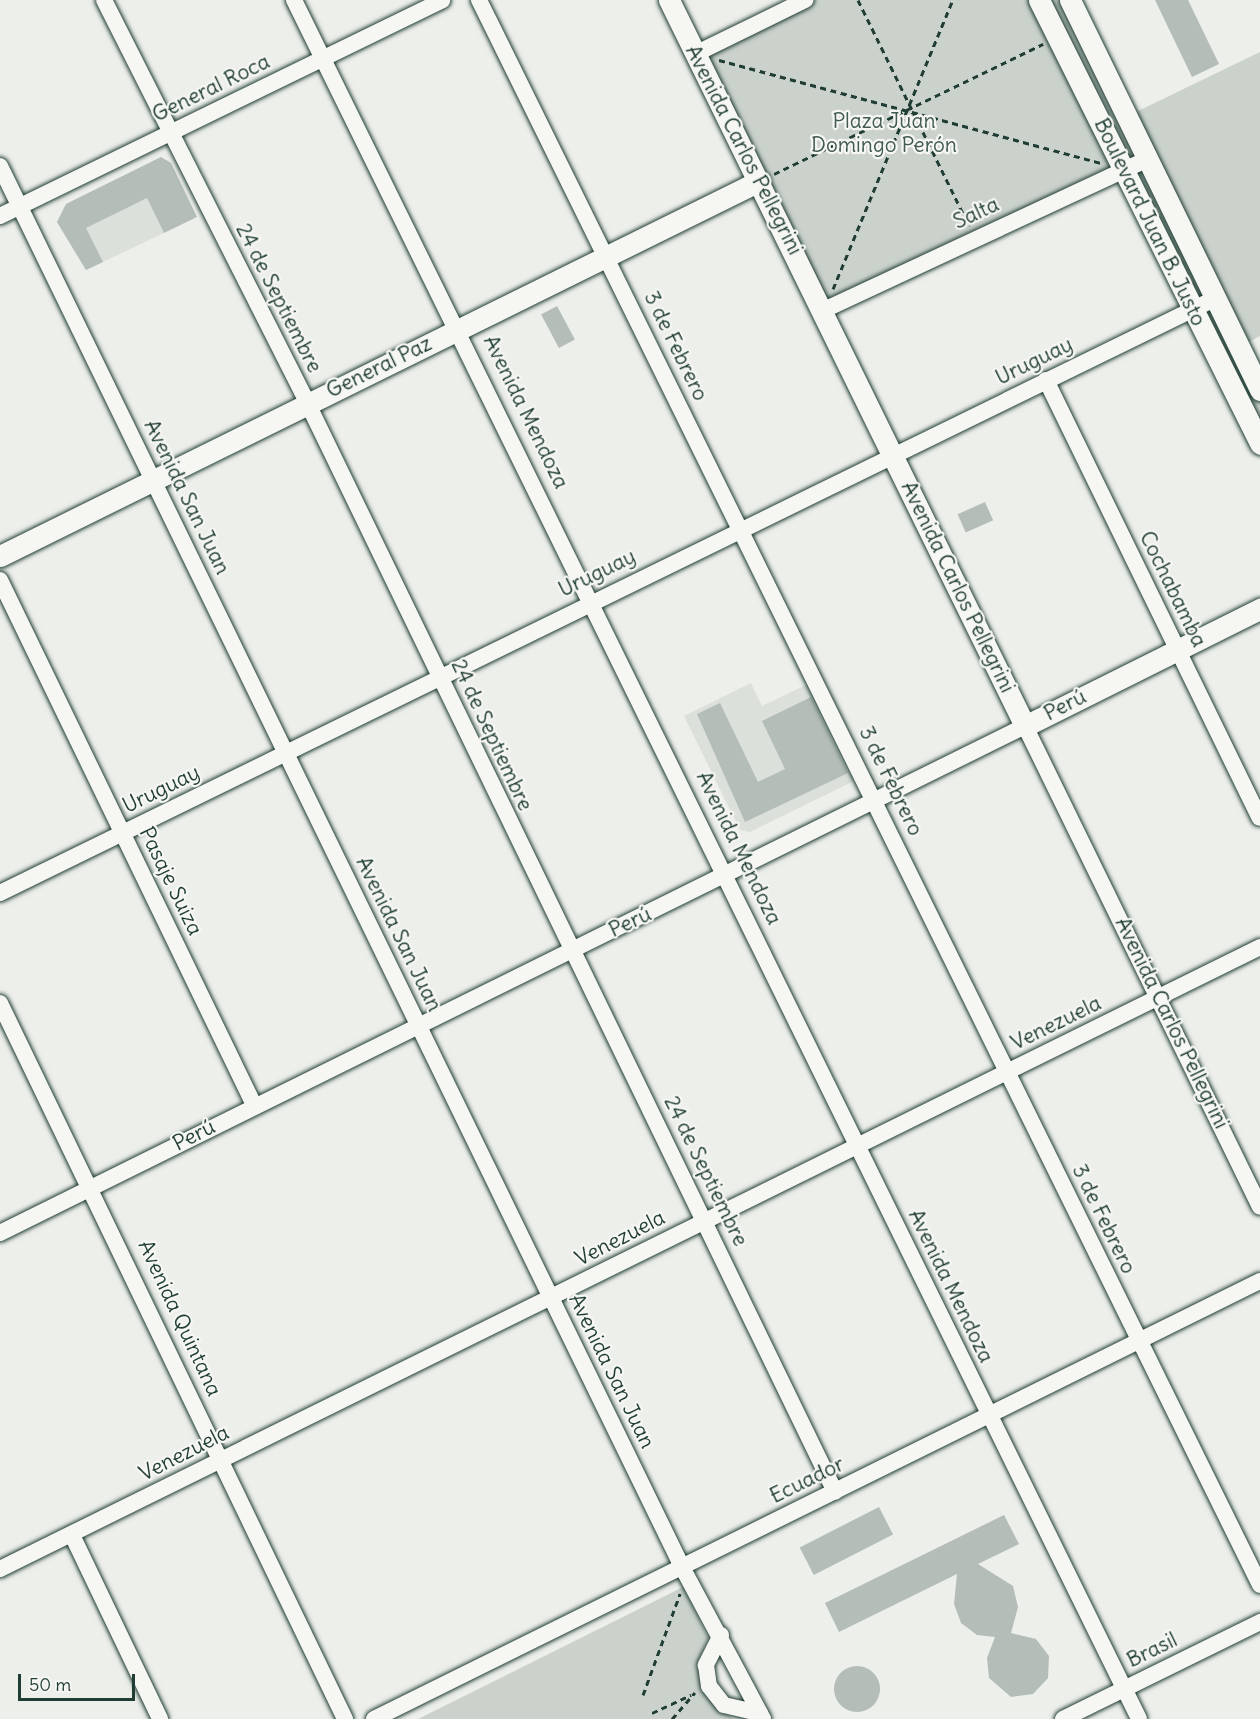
<!DOCTYPE html>
<html>
<head>
<meta charset="utf-8">
<style>
	body { margin:0 }
	#map { position:relative; width:1260px; height:1719px; overflow:hidden; background:#edefea; font-family:Delius,sans-serif }
	div>[style] { position:absolute }
	.built>* { inset:0; background:#dce0db }
	.green>* { inset:0; background:#cbd2cc }
	.building>* { inset:0; background:#b4bdb8; transform-origin:0 0 }
	.round { border-radius:50% }
	.path>* { height:3px; margin-top:-1.5px; transform-origin:0; background:repeating-linear-gradient(90deg,#1f3d34 0 6px,transparent 0 10.5px) }
	.roads { filter:drop-shadow(0 0 2px #1f3d34) drop-shadow(0 0 2px #1f3d34) }
	.minor>* { height:16px; margin:-8px; padding:0 8px; transform-origin:8px; border-radius:8px; background:#f6f6f2 }
	.tertiary>* { height:21px; margin:-10.5px; padding:0 10.5px; transform-origin:10.5px; border-radius:10.5px; background:#f6f6f2 }
	span { translate:-50% -50%; white-space:nowrap; text-align:center; line-height:1.15; -webkit-text-stroke:4.5px #f6f6f2; paint-order:stroke }
	.street-label { font-size:21px; color:#1f3d34 }
	.park-label { font-size:21px; color:#415b52 }
	.scale { position:absolute; left:18px; top:1674px; width:117px; height:27px; box-sizing:border-box; border:3px solid #1f3d34; border-top:0; padding-left:8px; font-size:18px; line-height:21px; white-space:nowrap; color:#1f3d34; -webkit-text-stroke:4px #f6f6f2; paint-order:stroke }
</style>
</head>
<body>
<div id="map">
	<div class="built">
		<div style="clip-path:polygon(161px 157px,171px 163px,180px 182px,148px 198px,164px 233px,86px 270px,57px 222px,66px 204px)"></div>
		<div style="clip-path:polygon(751px 683px,762px 706px,810px 683px,856px 775px,852px 782px,750px 832px,740px 830px,684px 716px)"></div>
	</div>
	<div class="green">
		<div style="clip-path:polygon(805px 0,1070px 0,1260px 390px,1260px 444px,1123px 169px,824px 310px,695px 54px)"></div>
		<div style="clip-path:polygon(1260px 52px,1260px 336px,1249px 342px,1136px 112px)"></div>
		<div style="clip-path:polygon(683px 1587px,708px 1638px,699px 1659px,701px 1690px,733px 1719px,418px 1719px)"></div>
	</div>
	<div class="building">
		<div style="clip-path:polygon(1155px 0,1188px 0,1219px 64px,1192px 77px)"></div>
		<div style="clip-path:polygon(161px 157px,171px 163px,197px 217px,164px 233px,147px 198px,86px 228px,103px 262px,86px 270px,57px 222px,66px 204px)"></div>
		<div style="left:557px;top:306px;width:38px;height:18px;rotate:62deg"></div>
		<div style="left:985px;top:502px;width:20px;height:30px;rotate:66deg"></div>
		<div style="clip-path:polygon(811px 697px,848px 773px,745px 822px,697px 714px,720px 703px,758px 782px,785px 769px,762px 721px)"></div>
		<div style="left:879px;top:1507px;width:31px;height:89px;rotate:63deg"></div>
		<div style="clip-path:polygon(1004px 1515px,1019px 1544px,978px 1564px,1013px 1586px,1018px 1607px,1011px 1633px,1036px 1639px,1049px 1656px,1048px 1678px,1033px 1694px,1011px 1697px,989px 1678px,987px 1658px,995px 1637px,977px 1635px,961px 1623px,954px 1604px,957px 1574px,839px 1632px,825px 1603px)"></div>
		<div class="round" style="left:834px;top:1666px;width:46px;height:46px"></div>
	</div>
	<div class="path">
		<div style="left:858px;top:0;width:252px;rotate:63.8deg"></div>
		<div style="left:719px;top:60px;width:396px;rotate:15.1deg"></div>
		<div style="left:774px;top:174px;width:299px;rotate:-25.8deg"></div>
		<div style="left:833px;top:289px;width:313px;rotate:-67.5deg"></div>
		<div style="left:643px;top:1695px;width:108px;rotate:-69.9deg"></div>
		<div style="left:652px;top:1713px;width:43px;rotate:-24.8deg"></div>
		<div style="left:672px;top:1719px;width:35px;rotate:-49deg"></div>
	</div>
	<div class="roads">
		<div class="minor">
			<div style="left:104px;top:0;width:450px;rotate:63.2deg"></div>
			<div style="left:307px;top:402px;width:1211px;rotate:64.15deg"></div>
			<div style="left:294px;top:0;width:1915px;rotate:63.82deg"></div>
			<div style="left:479px;top:0;width:1767px;rotate:63.77deg"></div>
			<div style="left:695px;top:54px;width:123px;rotate:-26.1deg"></div>
			<div style="left:0;top:166px;width:1558px;rotate:64.04deg"></div>
			<div style="left:682px;top:1567px;width:172px;rotate:61.9deg"></div>
			<div style="left:0;top:216px;width:492px;rotate:-26deg"></div>
			<div style="left:824px;top:310px;width:357px;rotate:-25deg"></div>
			<div style="left:1046px;top:380px;width:487px;rotate:64deg"></div>
			<div style="left:0;top:580px;width:583px;rotate:64.18deg"></div>
			<div style="left:0;top:893px;width:1354px;rotate:-26.07deg"></div>
			<div style="left:0;top:1003px;width:795px;rotate:64.27deg"></div>
			<div style="left:0;top:1233px;width:1144px;rotate:-26.32deg"></div>
			<div style="left:1025px;top:726px;width:535px;rotate:63.96deg"></div>
			<div style="left:72px;top:1535px;width:204px;rotate:64.4deg"></div>
			<div style="left:0;top:1569px;width:1405px;rotate:-26.27deg"></div>
			<div style="left:721px;top:1635px;width:34px;rotate:117deg"></div>
			<div style="left:706px;top:1665px;width:21px;rotate:82deg"></div>
			<div style="left:709px;top:1686px;width:24px;rotate:52deg"></div>
			<div style="left:724px;top:1705px;width:37px;rotate:13deg"></div>
			<div style="left:374px;top:1719px;width:988px;rotate:-26.31deg"></div>
			<div style="left:1063px;top:1719px;width:220px;rotate:-26.2deg"></div>
		</div>
		<div class="tertiary">
			<div style="left:669px;top:0;width:809px;rotate:63.88deg"></div>
			<div style="left:1025px;top:726px;width:263px;rotate:-26.5deg"></div>
			<div style="left:1039px;top:0;width:496px;rotate:63.5deg"></div>
			<div style="left:1070px;top:0;width:434px;rotate:64deg"></div>
			<div style="left:0;top:556px;width:847px;rotate:-26.29deg"></div>
		</div>
	</div>
	<div class="street-label">
		<span style="left:211px;top:88px;rotate:-26deg">General Roca</span>
		<span style="left:744px;top:150px;rotate:63deg">Avenida Carlos Pellegrini</span>
		<span style="left:976px;top:213px;rotate:-25deg">Salta</span>
		<span style="left:1150px;top:222px;rotate:64deg">Boulevard Juan B. Justo</span>
		<span style="left:279px;top:298px;rotate:63deg">24 de Septiembre</span>
		<span style="left:676px;top:346px;rotate:64deg">3 de Febrero</span>
		<span style="left:1034px;top:361px;rotate:-26deg">Uruguay</span>
		<span style="left:379px;top:367px;rotate:-26deg">General Paz</span>
		<span style="left:526px;top:412px;rotate:64deg">Avenida Mendoza</span>
		<span style="left:187px;top:497px;rotate:64deg">Avenida San Juan</span>
		<span style="left:597px;top:573px;rotate:-26deg">Uruguay</span>
		<span style="left:958px;top:587px;rotate:64deg">Avenida Carlos Pellegrini</span>
		<span style="left:1173px;top:589px;rotate:64deg">Cochabamba</span>
		<span style="left:1065px;top:705px;rotate:-27deg">Perú</span>
		<span style="left:492px;top:735px;rotate:65deg">24 de Septiembre</span>
		<span style="left:891px;top:781px;rotate:64deg">3 de Febrero</span>
		<span style="left:161px;top:789px;rotate:-26deg">Uruguay</span>
		<span style="left:739px;top:848px;rotate:64deg">Avenida Mendoza</span>
		<span style="left:171px;top:881px;rotate:64deg">Pasaje Suiza</span>
		<span style="left:630px;top:922px;rotate:-25deg">Perú</span>
		<span style="left:399px;top:934px;rotate:64deg">Avenida San Juan</span>
		<span style="left:1056px;top:1023px;rotate:-26deg">Venezuela</span>
		<span style="left:1172px;top:1023px;rotate:64deg">Avenida Carlos Pellegrini</span>
		<span style="left:194px;top:1135px;rotate:-27deg">Perú</span>
		<span style="left:706px;top:1171px;rotate:64deg">24 de Septiembre</span>
		<span style="left:1104px;top:1219px;rotate:64deg">3 de Febrero</span>
		<span style="left:620px;top:1238px;rotate:-27deg">Venezuela</span>
		<span style="left:951px;top:1286px;rotate:64deg">Avenida Mendoza</span>
		<span style="left:180px;top:1318px;rotate:65deg">Avenida Quintana</span>
		<span style="left:612px;top:1371px;rotate:64deg">Avenida San Juan</span>
		<span style="left:184px;top:1453px;rotate:-27deg">Venezuela</span>
		<span style="left:807px;top:1480px;rotate:-26deg">Ecuador</span>
		<span style="left:1152px;top:1650px;rotate:-26deg">Brasil</span>
	</div>
	<div class="park-label">
		<span style="left:884px;top:133px">Plaza Juan<br>Domingo Perón</span>
	</div>
	<div class="scale">50 m</div>
</div>
</body>
</html>
